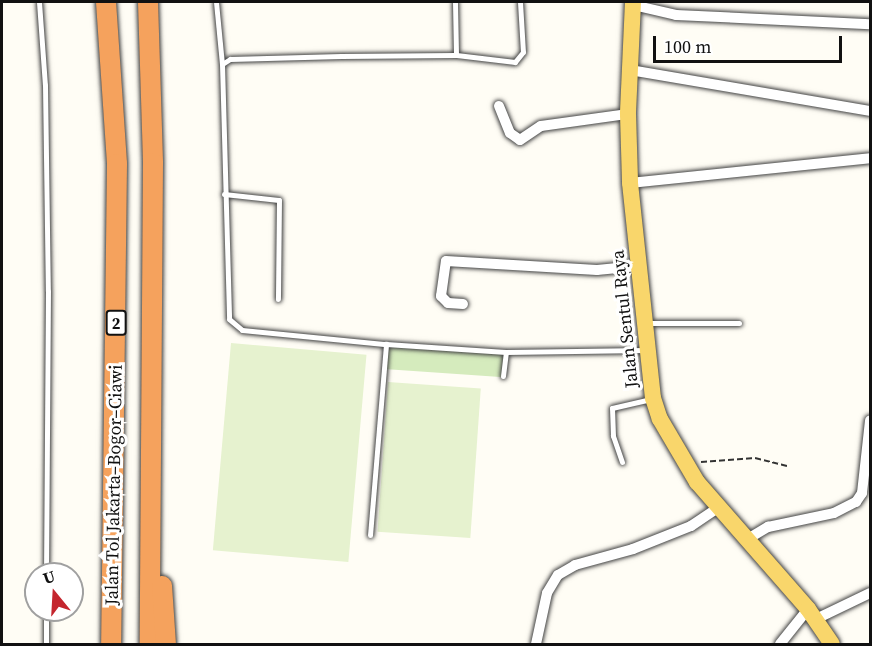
<!DOCTYPE html>
<html>
<head>
<meta charset="utf-8">
<style>
	body { margin:0 }
	#map { position:relative; width:872px; height:646px; overflow:hidden; background:#fffdf5; font-family:"Source Serif 4",serif }
	div>[style] { position:absolute }
	.green>* { inset:0; background:#d5ebbd; transform-origin:0 0 }
	.pitch>* { inset:0; background:#e6f2cf; transform-origin:0 0 }
	.path>* { height:2px; margin-top:-1px; transform-origin:0; background:repeating-linear-gradient(90deg,#333 0 6px,transparent 0 9px) }
	.roads { filter:drop-shadow(0 0 2px #444) drop-shadow(0 0 2px #444) }
	.service>* { height:5px; margin:-2.5px; padding:0 2.5px; transform-origin:2.5px; border-radius:2.5px; background:#fff }
	.minor>* { height:10px; margin:-5px; padding:0 5px; transform-origin:5px; border-radius:5px; background:#fff }
	.primary>* { height:16px; margin:-8px; padding:0 8px; transform-origin:8px; border-radius:8px; background:#f9d66b }
	.motorway>* { height:20px; margin:-10px; padding:0 10px; transform-origin:10px; border-radius:10px; background:#f5a25d }
	span { translate:-50% -50%; white-space:nowrap; text-align:center; line-height:1.15; -webkit-text-stroke:6px #fff; paint-order:stroke }
	.shield-label span { padding:2px 4px; background:#fff; border:2px solid; border-radius:4px; -webkit-text-stroke-width:0 }
	.shield-label { font-size:16px; color:#111; font-weight:700 }
	.street-label { font-size:18px; color:#111 }
	.frame { position:absolute; inset:0; border:3px solid #111; pointer-events:none }
	.north { position:absolute; left:24px; top:562px; width:60px; height:60px; box-sizing:border-box; background:#fff; border:2px solid #a0a0a0; border-radius:50%; rotate:342deg; font-size:16px; font-weight:700; line-height:24px; text-align:center; color:#111 }
	.north::after { content:''; display:block; margin:auto; width:21px; height:27px; background:#c4262e; clip-path:polygon(50% 0,100% 100%,50% 72%,0 100%) }
	.scale { position:absolute; left:653px; top:36px; width:189px; height:27px; box-sizing:border-box; border:3px solid #111; border-top:0; padding-left:8px; font-size:18px; line-height:21px; white-space:nowrap; color:#111; -webkit-text-stroke:4px #fff; paint-order:stroke }
</style>
</head>
<body>
<div id="map">
	<div class="green">
		<div style="left:386px;top:344px;width:120px;height:25px;rotate:4deg"></div>
	</div>
	<div class="pitch">
		<div style="left:231px;top:343px;width:136px;height:208px;rotate:5deg"></div>
		<div style="left:388px;top:382px;width:93px;height:150px;rotate:4deg"></div>
	</div>
	<div class="path">
		<div style="left:701px;top:462px;width:54px;rotate:-4.2deg"></div>
		<div style="left:755px;top:458px;width:33px;rotate:14deg"></div>
	</div>
	<div class="roads">
		<div class="service">
			<div style="left:39px;top:2px;width:83px;rotate:85.9deg"></div>
			<div style="left:45px;top:85px;width:206px;rotate:89.2deg"></div>
			<div style="left:48px;top:291px;width:283px;rotate:90.4deg"></div>
			<div style="left:216px;top:2px;width:62px;rotate:84.5deg"></div>
			<div style="left:455px;top:2px;width:53px;rotate:88.9deg"></div>
			<div style="left:520px;top:2px;width:50px;rotate:86.6deg"></div>
			<div style="left:523px;top:52px;width:13px;rotate:129deg"></div>
			<div style="left:515px;top:62px;width:59px;rotate:-173.2deg"></div>
			<div style="left:456px;top:55px;width:115px;rotate:179.5deg"></div>
			<div style="left:341px;top:56px;width:111px;rotate:178.5deg"></div>
			<div style="left:230px;top:59px;width:9px;rotate:148deg"></div>
			<div style="left:222px;top:64px;width:255px;rotate:88.4deg"></div>
			<div style="left:229px;top:319px;width:17px;rotate:40deg"></div>
			<div style="left:242px;top:330px;width:145px;rotate:5.6deg"></div>
			<div style="left:386px;top:344px;width:120px;rotate:3.8deg"></div>
			<div style="left:506px;top:352px;width:139px;rotate:-0.8deg"></div>
			<div style="left:224px;top:194px;width:55px;rotate:6.2deg"></div>
			<div style="left:279px;top:200px;width:99px;rotate:90.6deg"></div>
			<div style="left:647px;top:323px;width:92px"></div>
			<div style="left:503px;top:376px;width:24px;rotate:-83deg"></div>
			<div style="left:622px;top:462px;width:28px;rotate:-109deg"></div>
			<div style="left:613px;top:436px;width:28px;rotate:-92deg"></div>
			<div style="left:612px;top:408px;width:40px;rotate:-13deg"></div>
			<div style="left:370px;top:535px;width:192px;rotate:-85.2deg"></div>
			<div style="left:46px;top:610px;width:34px;rotate:90deg"></div>
		</div>
		<div class="minor">
			<div style="left:633px;top:5px;width:44px;rotate:13.1deg"></div>
			<div style="left:676px;top:15px;width:194px;rotate:2.7deg"></div>
			<div style="left:630px;top:70px;width:243px;rotate:9.7deg"></div>
			<div style="left:499px;top:106px;width:29px;rotate:68deg"></div>
			<div style="left:510px;top:133px;width:12px;rotate:35deg"></div>
			<div style="left:520px;top:140px;width:25px;rotate:-34deg"></div>
			<div style="left:541px;top:126px;width:88px;rotate:-7.9deg"></div>
			<div style="left:630px;top:183px;width:241px;rotate:-5.9deg"></div>
			<div style="left:463px;top:304px;width:15px;rotate:-176deg"></div>
			<div style="left:448px;top:303px;width:10px;rotate:-135deg"></div>
			<div style="left:441px;top:296px;width:35px;rotate:-82deg"></div>
			<div style="left:446px;top:261px;width:151px;rotate:3.4deg"></div>
			<div style="left:597px;top:270px;width:41px;rotate:-5.6deg"></div>
			<div style="left:746px;top:540px;width:26px;rotate:-31deg"></div>
			<div style="left:768px;top:527px;width:67px;rotate:-12deg"></div>
			<div style="left:834px;top:513px;width:25px;rotate:-27deg"></div>
			<div style="left:856px;top:502px;width:11px;rotate:-56deg"></div>
			<div style="left:862px;top:493px;width:73px;rotate:-83.7deg"></div>
			<div style="left:816px;top:619px;width:60px;rotate:-25.7deg"></div>
			<div style="left:536px;top:644px;width:52px;rotate:-77.8deg"></div>
			<div style="left:547px;top:593px;width:21px;rotate:-59deg"></div>
			<div style="left:558px;top:575px;width:20px;rotate:-30deg"></div>
			<div style="left:575px;top:565px;width:60px;rotate:-15.4deg"></div>
			<div style="left:633px;top:549px;width:62px;rotate:-21.6deg"></div>
			<div style="left:691px;top:526px;width:32px;rotate:-34deg"></div>
			<div style="left:780px;top:644px;width:45px;rotate:-51.3deg"></div>
		</div>
		<div class="primary">
			<div style="left:633px;top:2px;width:112px;rotate:92.6deg"></div>
			<div style="left:628px;top:114px;width:69px;rotate:88.3deg"></div>
			<div style="left:630px;top:183px;width:216px;rotate:83.9deg"></div>
			<div style="left:653px;top:398px;width:22px;rotate:72deg"></div>
			<div style="left:660px;top:419px;width:73px;rotate:59.6deg"></div>
			<div style="left:697px;top:482px;width:169px;rotate:48.8deg"></div>
			<div style="left:808px;top:609px;width:42px;rotate:55.6deg"></div>
		</div>
		<div class="motorway">
			<div style="left:106px;top:2px;width:162px;rotate:86.1deg"></div>
			<div style="left:117px;top:164px;width:480px;rotate:90.7deg"></div>
			<div style="left:148px;top:2px;width:161px;rotate:88.2deg"></div>
			<div style="left:153px;top:163px;width:481px;rotate:90.4deg"></div>
			<div style="left:162px;top:586px;width:58px;rotate:86.1deg"></div>
		</div>
	</div>
	<div class="shield-label">
		<span style="left:116px;top:323px">2</span>
	</div>
	<div class="street-label">
		<span style="left:625px;top:319px;rotate:-96deg">Jalan Sentul Raya</span>
		<span style="left:114px;top:485px;rotate:-89deg">Jalan Tol Jakarta–Bogor–Ciawi</span>
	</div>
	<div class="frame"></div>
	<div class="north">U</div>
	<div class="scale">100 m</div>
</div>
</body>
</html>
